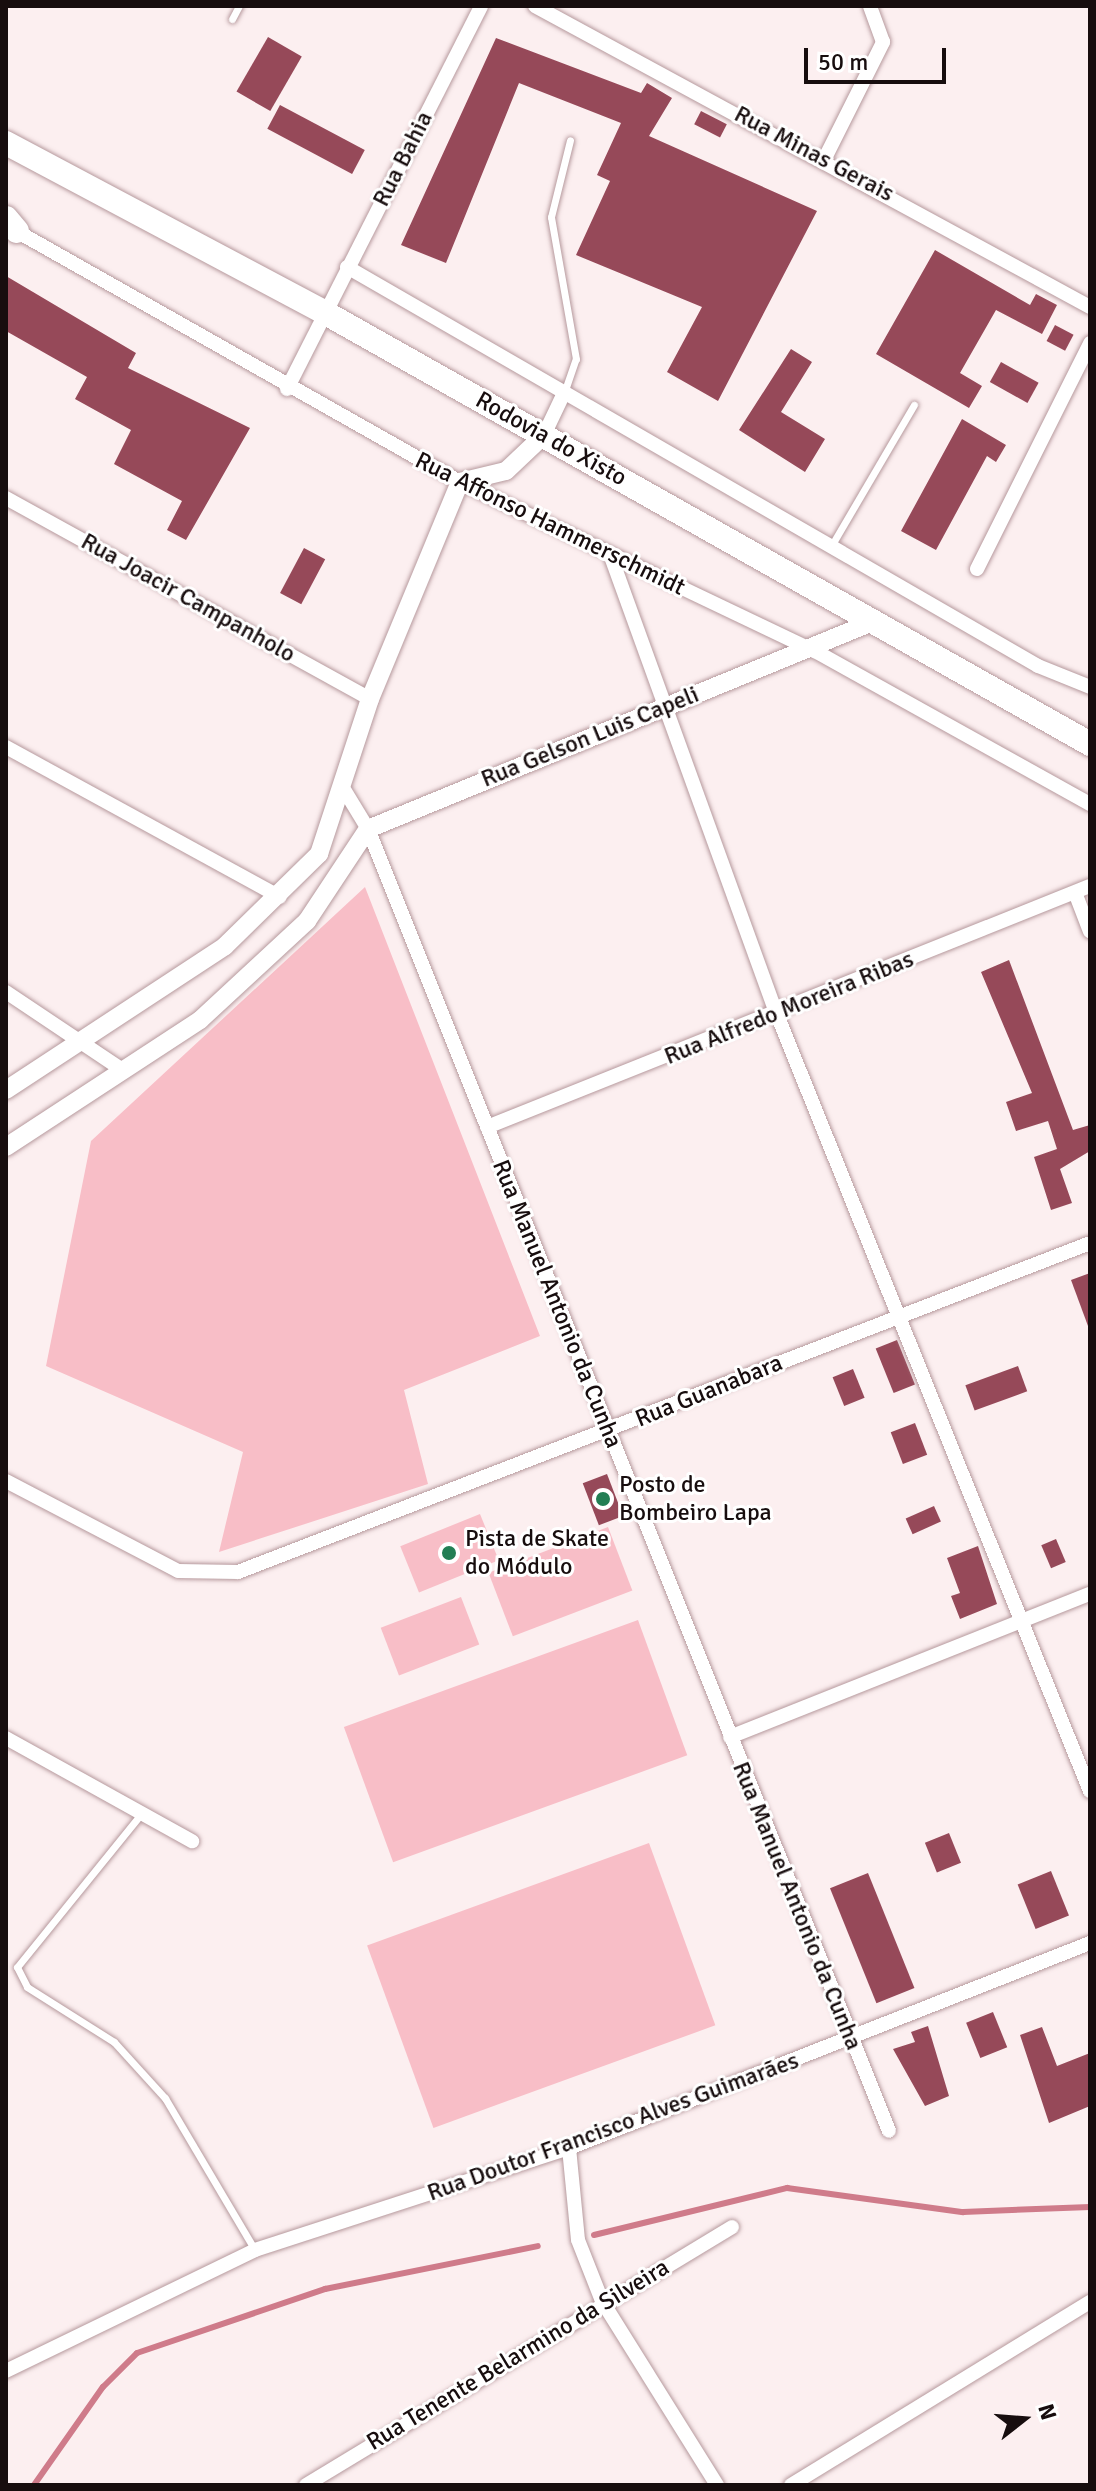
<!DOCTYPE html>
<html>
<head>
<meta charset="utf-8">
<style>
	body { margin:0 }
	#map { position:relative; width:1096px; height:2491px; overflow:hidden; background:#fceff0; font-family:Signika,sans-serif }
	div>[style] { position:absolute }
	.green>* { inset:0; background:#f8bec7; transform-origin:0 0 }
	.stream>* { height:6px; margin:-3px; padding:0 3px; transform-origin:3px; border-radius:3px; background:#cf7b8a }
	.building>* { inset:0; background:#964959; transform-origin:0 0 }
	.roads { filter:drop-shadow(0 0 2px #b6999d) drop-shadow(0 0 2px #b6999d) }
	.service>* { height:7px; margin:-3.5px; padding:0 3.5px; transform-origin:3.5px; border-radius:3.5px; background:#fff }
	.minor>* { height:14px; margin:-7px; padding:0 7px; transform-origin:7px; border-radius:7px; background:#fff }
	.tertiary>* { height:18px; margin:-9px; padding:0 9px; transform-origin:9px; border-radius:9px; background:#fff }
	.trunk>* { height:24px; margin:-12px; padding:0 12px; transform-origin:12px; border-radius:12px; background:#fff }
	.dots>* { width:22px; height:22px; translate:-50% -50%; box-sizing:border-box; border:4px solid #fff; border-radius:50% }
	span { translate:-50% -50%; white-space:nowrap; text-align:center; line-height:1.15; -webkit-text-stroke:6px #fff; paint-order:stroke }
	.street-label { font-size:24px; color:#170d0e }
	.poi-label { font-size:24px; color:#170d0e }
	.left { translate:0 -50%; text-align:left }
	.frame { position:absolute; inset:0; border:8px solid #170d0e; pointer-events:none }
	.north { position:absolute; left:984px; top:2379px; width:80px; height:80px; -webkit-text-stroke:6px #fff; paint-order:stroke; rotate:73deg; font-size:22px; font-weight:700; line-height:32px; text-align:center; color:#170d0e }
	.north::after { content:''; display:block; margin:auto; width:28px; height:36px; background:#170d0e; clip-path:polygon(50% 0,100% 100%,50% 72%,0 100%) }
	.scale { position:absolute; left:804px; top:48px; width:142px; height:36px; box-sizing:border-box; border:4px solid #170d0e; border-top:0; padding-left:10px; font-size:24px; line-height:28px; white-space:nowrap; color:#170d0e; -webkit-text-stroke:6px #fff; paint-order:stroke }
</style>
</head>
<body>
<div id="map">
	<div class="green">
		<div style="clip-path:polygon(365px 887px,540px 1336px,404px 1390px,428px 1484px,219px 1552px,243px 1452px,46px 1366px,91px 1141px)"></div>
		<div style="left:480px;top:1514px;width:50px;height:86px;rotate:68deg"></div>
		<div style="left:608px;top:1527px;width:68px;height:128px;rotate:69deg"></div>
		<div style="left:461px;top:1597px;width:51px;height:86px;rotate:69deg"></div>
		<div style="left:638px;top:1620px;width:144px;height:313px;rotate:70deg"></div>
		<div style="left:649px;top:1843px;width:194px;height:300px;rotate:70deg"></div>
	</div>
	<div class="stream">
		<div style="left:594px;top:2235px;width:199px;rotate:-13.7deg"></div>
		<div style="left:787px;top:2188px;width:178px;rotate:7.8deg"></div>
		<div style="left:963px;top:2212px;width:127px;rotate:-2.3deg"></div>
		<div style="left:34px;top:2485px;width:120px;rotate:-54.9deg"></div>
		<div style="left:103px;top:2387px;width:48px;rotate:-45deg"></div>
		<div style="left:137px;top:2353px;width:199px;rotate:-18.8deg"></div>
		<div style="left:325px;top:2289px;width:217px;rotate:-11.4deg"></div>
	</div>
	<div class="building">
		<div style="left:268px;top:37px;width:39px;height:63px;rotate:30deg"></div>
		<div style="clip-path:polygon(496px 38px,641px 93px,647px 83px,672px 98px,649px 136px,817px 211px,718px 401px,667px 372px,702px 307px,576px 255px,610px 181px,597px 175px,621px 123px,519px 83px,446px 263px,401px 245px)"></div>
		<div style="left:280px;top:105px;width:96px;height:27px;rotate:28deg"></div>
		<div style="left:701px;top:111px;width:29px;height:15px;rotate:27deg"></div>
		<div style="clip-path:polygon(935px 250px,1030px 305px,1036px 294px,1057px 305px,1042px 334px,996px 310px,960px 373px,982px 386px,969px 408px,876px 354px)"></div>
		<div style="clip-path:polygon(6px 276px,136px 353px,128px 368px,250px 428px,186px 540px,167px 530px,182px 501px,114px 464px,131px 430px,75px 399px,87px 377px,6px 331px)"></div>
		<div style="left:1055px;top:325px;width:21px;height:18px;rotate:28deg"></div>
		<div style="clip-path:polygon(791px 349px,812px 362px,781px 412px,825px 439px,805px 472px,739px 430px)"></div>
		<div style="left:1001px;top:362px;width:43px;height:23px;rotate:29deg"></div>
		<div style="clip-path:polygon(962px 419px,1006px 445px,996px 462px,987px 456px,936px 550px,901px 531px)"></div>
		<div style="left:304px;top:548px;width:24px;height:51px;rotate:28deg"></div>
		<div style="clip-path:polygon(1009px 960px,1073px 1130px,1090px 1125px,1090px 1151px,1060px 1169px,1072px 1203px,1051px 1210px,1034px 1157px,1057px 1149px,1048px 1121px,1016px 1131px,1006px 1102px,1032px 1093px,981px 972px)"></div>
		<div style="clip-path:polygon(1090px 1273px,1090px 1326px,1088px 1326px,1071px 1280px)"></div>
		<div style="left:897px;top:1340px;width:48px;height:23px;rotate:68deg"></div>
		<div style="left:1018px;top:1366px;width:27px;height:56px;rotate:70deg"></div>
		<div style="left:853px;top:1369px;width:31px;height:22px;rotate:68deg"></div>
		<div style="left:915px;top:1423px;width:34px;height:26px;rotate:69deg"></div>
		<div style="left:607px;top:1474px;width:45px;height:26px;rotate:69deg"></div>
		<div style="left:934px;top:1506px;width:17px;height:31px;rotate:66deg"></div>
		<div style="left:1056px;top:1539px;width:25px;height:16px;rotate:67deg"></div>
		<div style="clip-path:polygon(978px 1546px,997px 1604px,960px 1619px,951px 1596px,960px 1593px,947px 1558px)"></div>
		<div style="left:949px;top:1833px;width:32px;height:26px;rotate:68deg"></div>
		<div style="left:1051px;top:1871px;width:48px;height:36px;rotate:68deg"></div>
		<div style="left:868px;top:1873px;width:124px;height:41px;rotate:68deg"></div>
		<div style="left:993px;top:2012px;width:38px;height:29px;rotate:68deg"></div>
		<div style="clip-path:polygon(928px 2026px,949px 2096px,925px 2106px,893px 2049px,915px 2042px,911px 2032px)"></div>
		<div style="clip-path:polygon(1042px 2027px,1057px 2066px,1090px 2053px,1090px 2106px,1049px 2123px,1020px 2035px)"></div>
	</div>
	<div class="roads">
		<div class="service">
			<div style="left:232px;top:19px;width:15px;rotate:-62deg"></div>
			<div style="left:564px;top:393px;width:36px;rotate:-71deg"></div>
			<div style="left:576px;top:359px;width:144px;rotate:-100deg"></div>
			<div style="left:551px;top:217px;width:79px;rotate:-76.1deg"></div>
			<div style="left:830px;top:548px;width:166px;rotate:-59.6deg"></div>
			<div style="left:141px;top:1814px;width:197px;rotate:129deg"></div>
			<div style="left:17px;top:1967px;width:22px;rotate:63deg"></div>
			<div style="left:27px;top:1987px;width:103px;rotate:32.3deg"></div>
			<div style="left:114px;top:2042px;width:76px;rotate:47.7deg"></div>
			<div style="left:165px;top:2098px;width:177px;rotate:59.4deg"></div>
		</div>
		<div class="minor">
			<div style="left:535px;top:6px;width:631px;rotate:28.47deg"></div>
			<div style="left:825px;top:158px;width:130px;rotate:-63.4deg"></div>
			<div style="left:883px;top:42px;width:38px;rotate:-110deg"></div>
			<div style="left:11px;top:228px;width:516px;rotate:29.5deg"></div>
			<div style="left:460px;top:482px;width:393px;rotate:25.5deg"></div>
			<div style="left:815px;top:651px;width:315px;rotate:29.1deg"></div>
			<div style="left:347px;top:267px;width:798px;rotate:30deg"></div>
			<div style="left:1038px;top:666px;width:56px;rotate:22deg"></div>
			<div style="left:287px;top:389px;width:429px;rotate:-63.1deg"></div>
			<div style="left:544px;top:435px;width:47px;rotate:-64.5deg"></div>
			<div style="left:6px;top:498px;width:416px;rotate:28.9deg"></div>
			<div style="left:610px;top:554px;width:487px;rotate:70.1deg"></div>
			<div style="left:776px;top:1012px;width:840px;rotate:68.05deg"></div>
			<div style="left:977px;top:569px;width:253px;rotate:-63.4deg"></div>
			<div style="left:6px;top:747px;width:312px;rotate:28.7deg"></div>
			<div style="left:345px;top:791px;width:44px;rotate:58.8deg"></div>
			<div style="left:368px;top:829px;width:1402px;rotate:68.19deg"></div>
			<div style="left:1076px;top:895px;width:39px;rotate:69deg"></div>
			<div style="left:6px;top:992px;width:135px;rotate:33.8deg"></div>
			<div style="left:487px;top:1127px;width:649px;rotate:-21.79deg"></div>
			<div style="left:6px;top:1481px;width:194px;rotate:27.6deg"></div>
			<div style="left:178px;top:1571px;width:60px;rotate:1deg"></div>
			<div style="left:238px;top:1572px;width:913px;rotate:-21.11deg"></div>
			<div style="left:730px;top:1737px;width:387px;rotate:-21.7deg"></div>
			<div style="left:6px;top:1738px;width:213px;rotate:29deg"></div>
			<div style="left:569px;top:2148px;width:92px;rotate:84.4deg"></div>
			<div style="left:578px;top:2240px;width:66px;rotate:68.5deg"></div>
			<div style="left:602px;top:2301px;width:217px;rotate:58deg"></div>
			<div style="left:6px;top:2371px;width:277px;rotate:-25.9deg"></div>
			<div style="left:255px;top:2250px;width:330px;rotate:-18deg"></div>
			<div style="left:569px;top:2148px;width:560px;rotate:-21.48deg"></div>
			<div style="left:306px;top:2485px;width:498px;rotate:-31.2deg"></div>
			<div style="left:791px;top:2485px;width:351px;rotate:-31.5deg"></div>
		</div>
		<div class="tertiary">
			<div style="left:6px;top:1090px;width:262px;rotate:-33.3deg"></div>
			<div style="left:225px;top:946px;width:132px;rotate:-44.4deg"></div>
			<div style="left:319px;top:854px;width:163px;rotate:-71.8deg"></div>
			<div style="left:370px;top:699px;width:235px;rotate:-67.5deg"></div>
			<div style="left:460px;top:482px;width:47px;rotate:-13.4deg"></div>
			<div style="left:506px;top:471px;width:52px;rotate:-43.5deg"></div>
			<div style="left:6px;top:1147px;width:232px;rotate:-33.2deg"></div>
			<div style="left:200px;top:1020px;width:146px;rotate:-42.8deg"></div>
			<div style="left:307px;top:921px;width:110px;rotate:-56.5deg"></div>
			<div style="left:368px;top:829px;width:548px;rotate:-22.31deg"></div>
		</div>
		<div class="trunk">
			<div style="left:6px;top:143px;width:358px;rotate:28deg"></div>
			<div style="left:322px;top:311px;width:882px;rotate:29.41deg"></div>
			<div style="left:6px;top:218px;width:17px;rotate:50deg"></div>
		</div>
	</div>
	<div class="dots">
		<div style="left:603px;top:1499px;background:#227e54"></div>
		<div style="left:449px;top:1553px;background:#227e54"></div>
	</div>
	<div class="street-label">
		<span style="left:814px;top:154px;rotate:28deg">Rua Minas Gerais</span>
		<span style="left:403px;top:159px;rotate:-63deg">Rua Bahia</span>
		<span style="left:551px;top:439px;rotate:29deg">Rodovia do Xisto</span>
		<span style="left:550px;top:524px;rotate:26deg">Rua Affonso Hammerschmidt</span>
		<span style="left:188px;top:598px;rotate:29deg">Rua Joacir Campanholo</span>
		<span style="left:590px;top:737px;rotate:-22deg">Rua Gelson Luis Capeli</span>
		<span style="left:789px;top:1008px;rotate:-22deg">Rua Alfredo Moreira Ribas</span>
		<span style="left:557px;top:1304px;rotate:68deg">Rua Manuel Antonio da Cunha</span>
		<span style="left:709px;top:1391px;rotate:-22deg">Rua Guanabara</span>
		<span style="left:797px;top:1906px;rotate:68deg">Rua Manuel Antonio da Cunha</span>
		<span style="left:613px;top:2127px;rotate:-20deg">Rua Doutor Francisco Alves Guimarães</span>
		<span style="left:518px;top:2355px;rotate:-31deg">Rua Tenente Belarmino da Silveira</span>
	</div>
	<div class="poi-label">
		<span class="left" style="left:619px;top:1499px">Posto de<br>Bombeiro Lapa</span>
		<span class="left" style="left:465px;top:1553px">Pista de Skate<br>do Módulo</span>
	</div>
	<div class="frame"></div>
	<div class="north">N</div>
	<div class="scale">50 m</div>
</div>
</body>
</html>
